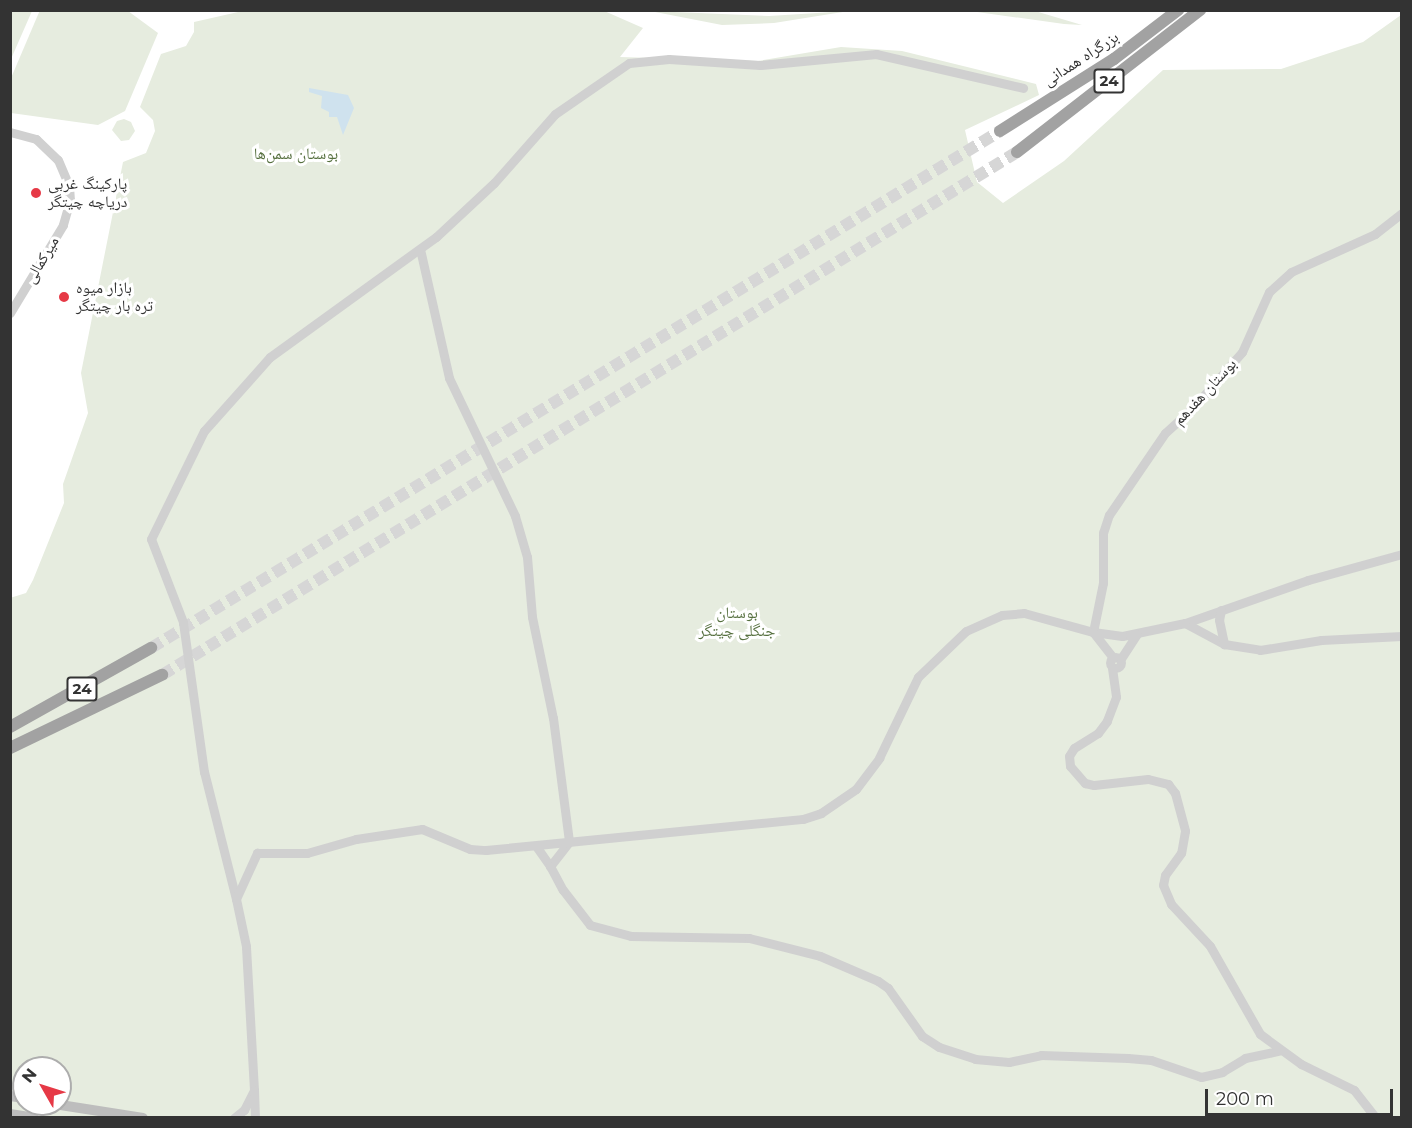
<!DOCTYPE html>
<html>
<head>
<meta charset="utf-8">
<style>
	body { margin:0 }
	#map { position:relative; width:1412px; height:1128px; overflow:hidden; background:#fff; font-family:Montserrat,"Noto Naskh Arabic",sans-serif }
	div>[style] { position:absolute }
	.green>* { inset:0; background:#e6ecdf }
	.water>* { inset:0; background:#cfe2ee }
	.trunk-tunnel>* { height:12px; margin-top:-6px; transform-origin:0; background:repeating-linear-gradient(90deg,#d6d6d6 0 12px,transparent 0 18px) }
	.tertiary>* { height:9px; margin:-4.5px; padding:0 4.5px; transform-origin:4.5px; border-radius:4.5px; background:#d0d0d0 }
	.tertiary>.ring { margin:-4.5px; padding:0; box-sizing:content-box; background:none; border:9px solid #d0d0d0; border-radius:50% }
	.secondary>* { height:10px; margin:-5px; padding:0 5px; transform-origin:5px; border-radius:5px; background:#bdbdbd }
	.trunk>* { height:12px; margin:-6px; padding:0 6px; transform-origin:6px; border-radius:6px; background:#a2a2a2 }
	.dots>* { width:16px; height:16px; translate:-50% -50%; box-sizing:border-box; border:3px solid #fff; border-radius:50% }
	span { translate:-50% -50%; white-space:nowrap; text-align:center; line-height:1.15; -webkit-text-stroke:6px #fff; paint-order:stroke }
	.shield-label span { padding:2px 4px; background:#fff; border:2px solid; border-radius:4px; -webkit-text-stroke-width:0 }
	.shield-label { font-size:15px; color:#333; font-weight:700 }
	.street-label { font-size:16px; color:#333 }
	.park-label { font-size:16px; color:#56703f }
	.poi-label { font-size:16px; color:#333 }
	.left { translate:0 -50%; text-align:left }
	.frame { position:absolute; inset:0; border:12px solid #333; pointer-events:none }
	.north { position:absolute; left:12px; top:1056px; width:60px; height:60px; box-sizing:border-box; background:#fff; border:2px solid #adadad; border-radius:50%; rotate:309deg; font-size:16px; font-weight:700; line-height:24px; text-align:center; color:#333 }
	.north::after { content:''; display:block; margin:auto; width:21px; height:27px; background:#e63946; clip-path:polygon(50% 0,100% 100%,50% 72%,0 100%) }
	.scale { position:absolute; left:1205px; top:1089px; width:188px; height:27px; box-sizing:border-box; border:3px solid #333; border-top:0; padding-left:8px; font-size:18px; line-height:21px; white-space:nowrap; color:#333; -webkit-text-stroke:4px #fff; paint-order:stroke }
</style>
</head>
<body>
<div id="map">
	<div class="green">
		<div style="clip-path:polygon(11px 10px,32px 11px,11px 59px,10px 11px)"></div>
		<div style="clip-path:polygon(40px 10px,128px 11px,158px 33px,125px 111px,98px 125px,11px 113px,11px 78px)"></div>
		<div style="clip-path:polygon(evenodd,247px 10px,602px 10px,643px 28px,620px 57px,758px 61px,841px 47px,902px 51px,1036px 84px,1039px 95px,965px 130px,977px 182px,1003px 203px,1064px 161px,1163px 70px,1281px 69px,1363px 42px,1401px 15px,1401px 1117px,11px 1117px,10px 598px,26px 593px,33px 580px,64px 503px,63px 484px,88px 413px,81px 373px,123px 162px,146px 153px,155px 131px,153px 120px,140px 107px,161px 54px,186px 46px,194px 32px,194px 22px,247px 10px,24px 1068px,60px 1068px,60px 1104px,24px 1104px,24px 1068px)"></div>
		<div style="clip-path:polygon(650px 11px,769px 16px,849px 11px,774px 23px,722px 25px)"></div>
		<div style="clip-path:polygon(970px 11px,1035px 11px,1082px 25px,1064px 24px)"></div>
		<div style="clip-path:polygon(124px 119px,131px 122px,135px 131px,129px 140px,121px 141px,112px 130px,117px 121px)"></div>
	</div>
	<div class="water">
		<div style="clip-path:polygon(309px 88px,348px 95px,354px 108px,343px 135px,337px 117px,329px 117px,329px 112px,321px 108px,322px 96px,309px 92px)"></div>
	</div>
	<div class="trunk-tunnel">
		<div style="left:151px;top:648px;width:994px;rotate:-31.34deg"></div>
		<div style="left:162px;top:675px;width:1002px;rotate:-31.45deg"></div>
	</div>
	<div class="tertiary">
		<div style="left:10px;top:132px;width:27px;rotate:15deg"></div>
		<div style="left:36px;top:139px;width:30px;rotate:44deg"></div>
		<div style="left:58px;top:160px;width:28px;rotate:67deg"></div>
		<div style="left:69px;top:186px;width:14px;rotate:86deg"></div>
		<div style="left:70px;top:200px;width:26px;rotate:106deg"></div>
		<div style="left:63px;top:225px;width:103px;rotate:121.1deg"></div>
		<div style="left:420px;top:249px;width:132px;rotate:77.3deg"></div>
		<div style="left:449px;top:378px;width:153px;rotate:64.4deg"></div>
		<div style="left:515px;top:516px;width:43px;rotate:73.7deg"></div>
		<div style="left:527px;top:557px;width:60px;rotate:85.2deg"></div>
		<div style="left:532px;top:617px;width:103px;rotate:78.3deg"></div>
		<div style="left:553px;top:718px;width:125px;rotate:82.6deg"></div>
		<div style="left:569px;top:842px;width:31px;rotate:128deg"></div>
		<div style="left:550px;top:866px;width:24px;rotate:-125deg"></div>
		<div style="left:1402px;top:554px;width:98px;rotate:164.5deg"></div>
		<div style="left:1308px;top:580px;width:130px;rotate:160.7deg"></div>
		<div style="left:1185px;top:623px;width:44px;rotate:28.3deg"></div>
		<div style="left:1224px;top:644px;width:36px;rotate:9deg"></div>
		<div style="left:1260px;top:650px;width:62px;rotate:-9.3deg"></div>
		<div style="left:1321px;top:640px;width:81px;rotate:-2.8deg"></div>
		<div style="left:1221px;top:610px;width:10px;rotate:101deg"></div>
		<div style="left:1219px;top:620px;width:25px;rotate:78deg"></div>
		<div style="left:1185px;top:623px;width:64px;rotate:168.3deg"></div>
		<div style="left:1122px;top:636px;width:29px;rotate:-172deg"></div>
		<div style="left:1093px;top:632px;width:50px;rotate:-78.5deg"></div>
		<div style="left:1103px;top:583px;width:50px;rotate:-90deg"></div>
		<div style="left:1103px;top:533px;width:19px;rotate:-72deg"></div>
		<div style="left:1109px;top:515px;width:99px;rotate:-55.7deg"></div>
		<div style="left:1165px;top:433px;width:36px;rotate:-42deg"></div>
		<div style="left:1192px;top:409px;width:76px;rotate:-48.7deg"></div>
		<div style="left:1242px;top:352px;width:66px;rotate:-65.8deg"></div>
		<div style="left:1269px;top:292px;width:30px;rotate:-42deg"></div>
		<div style="left:1291px;top:272px;width:92px;rotate:-24.3deg"></div>
		<div style="left:1375px;top:234px;width:34px;rotate:-38deg"></div>
		<div class="ring" style="left:1110.5px;top:657.5px;width:2px;height:2px"></div>
		<div style="left:1120px;top:660px;width:31px;rotate:-57deg"></div>
		<div style="left:1112px;top:668px;width:29px;rotate:82deg"></div>
		<div style="left:1116px;top:697px;width:26px;rotate:111deg"></div>
		<div style="left:1107px;top:721px;width:15px;rotate:127deg"></div>
		<div style="left:1098px;top:733px;width:28px;rotate:148deg"></div>
		<div style="left:1074px;top:748px;width:9px;rotate:122deg"></div>
		<div style="left:1069px;top:756px;width:10px;rotate:84deg"></div>
		<div style="left:1070px;top:766px;width:23px;rotate:49deg"></div>
		<div style="left:1085px;top:783px;width:9px;rotate:13deg"></div>
		<div style="left:1094px;top:785px;width:54px;rotate:-6.3deg"></div>
		<div style="left:1148px;top:779px;width:21px;rotate:14deg"></div>
		<div style="left:1168px;top:784px;width:11px;rotate:52deg"></div>
		<div style="left:1175px;top:793px;width:39px;rotate:75deg"></div>
		<div style="left:1185px;top:831px;width:22px;rotate:100deg"></div>
		<div style="left:1181px;top:853px;width:27px;rotate:126deg"></div>
		<div style="left:1165px;top:875px;width:10px;rotate:101deg"></div>
		<div style="left:1163px;top:885px;width:21px;rotate:67deg"></div>
		<div style="left:1171px;top:904px;width:57px;rotate:47.1deg"></div>
		<div style="left:1210px;top:946px;width:101px;rotate:60.4deg"></div>
		<div style="left:1260px;top:1034px;width:51px;rotate:36.2deg"></div>
		<div style="left:1301px;top:1064px;width:59px;rotate:26.1deg"></div>
		<div style="left:1354px;top:1090px;width:36px;rotate:52deg"></div>
		<div style="left:550px;top:866px;width:27px;rotate:62deg"></div>
		<div style="left:563px;top:890px;width:44px;rotate:52.4deg"></div>
		<div style="left:590px;top:925px;width:42px;rotate:15deg"></div>
		<div style="left:631px;top:936px;width:118px;rotate:1deg"></div>
		<div style="left:749px;top:938px;width:73px;rotate:14.2deg"></div>
		<div style="left:820px;top:956px;width:63px;rotate:23.3deg"></div>
		<div style="left:878px;top:981px;width:12px;rotate:35deg"></div>
		<div style="left:888px;top:988px;width:59px;rotate:54.7deg"></div>
		<div style="left:922px;top:1036px;width:20px;rotate:33deg"></div>
		<div style="left:939px;top:1047px;width:38px;rotate:18deg"></div>
		<div style="left:975px;top:1059px;width:34px;rotate:5deg"></div>
		<div style="left:1009px;top:1062px;width:33px;rotate:-12deg"></div>
		<div style="left:1041px;top:1055px;width:87px;rotate:2deg"></div>
		<div style="left:1128px;top:1058px;width:23px;rotate:5deg"></div>
		<div style="left:1151px;top:1060px;width:53px;rotate:18.8deg"></div>
		<div style="left:1201px;top:1077px;width:22px;rotate:-13deg"></div>
		<div style="left:1222px;top:1072px;width:27px;rotate:-31deg"></div>
		<div style="left:1245px;top:1058px;width:35px;rotate:-12deg"></div>
		<div style="left:236px;top:899px;width:131px;rotate:-104.1deg"></div>
		<div style="left:204px;top:772px;width:151px;rotate:-98deg"></div>
		<div style="left:183px;top:622px;width:89px;rotate:-111.1deg"></div>
		<div style="left:151px;top:539px;width:120px;rotate:-63.9deg"></div>
		<div style="left:204px;top:431px;width:99px;rotate:-48.3deg"></div>
		<div style="left:270px;top:357px;width:205px;rotate:-35.9deg"></div>
		<div style="left:436px;top:237px;width:79px;rotate:-43deg"></div>
		<div style="left:494px;top:183px;width:92px;rotate:-48.5deg"></div>
		<div style="left:555px;top:114px;width:90px;rotate:-34.6deg"></div>
		<div style="left:629px;top:63px;width:40px;rotate:-5.7deg"></div>
		<div style="left:669px;top:59px;width:91px;rotate:3.8deg"></div>
		<div style="left:760px;top:65px;width:117px;rotate:-5.4deg"></div>
		<div style="left:876px;top:54px;width:151px;rotate:13deg"></div>
		<div style="left:254px;top:1090px;width:144px;rotate:-93.2deg"></div>
		<div style="left:246px;top:946px;width:48px;rotate:-102deg"></div>
		<div style="left:236px;top:899px;width:51px;rotate:-65.5deg"></div>
		<div style="left:257px;top:853px;width:50px"></div>
		<div style="left:307px;top:853px;width:51px;rotate:-15.9deg"></div>
		<div style="left:356px;top:839px;width:67px;rotate:-8.6deg"></div>
		<div style="left:422px;top:829px;width:52px;rotate:22.6deg"></div>
		<div style="left:470px;top:849px;width:16px;rotate:4deg"></div>
		<div style="left:486px;top:850px;width:319px;rotate:-5.6deg"></div>
		<div style="left:803px;top:819px;width:19px;rotate:-18deg"></div>
		<div style="left:821px;top:813px;width:42px;rotate:-34.4deg"></div>
		<div style="left:856px;top:789px;width:39px;rotate:-53deg"></div>
		<div style="left:879px;top:758px;width:90px;rotate:-64.3deg"></div>
		<div style="left:918px;top:677px;width:66px;rotate:-43.8deg"></div>
		<div style="left:966px;top:631px;width:39px;rotate:-24deg"></div>
		<div style="left:1002px;top:615px;width:22px;rotate:-5deg"></div>
		<div style="left:1024px;top:613px;width:72px;rotate:15.4deg"></div>
		<div style="left:1093px;top:632px;width:33px;rotate:52deg"></div>
		<div style="left:234px;top:1118px;width:13px;rotate:-39deg"></div>
		<div style="left:244px;top:1110px;width:22px;rotate:-63deg"></div>
		<div style="left:254px;top:1090px;width:28px;rotate:88deg"></div>
	</div>
	<div class="secondary">
		<div style="left:10px;top:1096px;width:14px;rotate:8deg"></div>
		<div style="left:54px;top:1104px;width:90px;rotate:8.9deg"></div>
		<div style="left:10px;top:1114px;width:24px;rotate:9deg"></div>
	</div>
	<div class="trunk">
		<div style="left:1000px;top:131px;width:135px;rotate:-32.3deg"></div>
		<div style="left:1114px;top:59px;width:81px;rotate:-37.4deg"></div>
		<div style="left:1017px;top:152px;width:232px;rotate:-37.8deg"></div>
		<div style="left:10px;top:727px;width:162px;rotate:-29.3deg"></div>
		<div style="left:10px;top:748px;width:169px;rotate:-25.7deg"></div>
	</div>
	<div class="dots">
		<div style="left:36px;top:193px;background:#e63946"></div>
		<div style="left:64px;top:297px;background:#e63946"></div>
	</div>
	<div class="shield-label">
		<span style="left:1109px;top:81px">24</span>
		<span style="left:82px;top:689px">24</span>
	</div>
	<div class="street-label">
		<span style="left:1081px;top:59px;rotate:-33deg">بزرگراه همدانی</span>
		<span style="left:42px;top:260px;rotate:-59deg">میرکمالی</span>
		<span style="left:1205px;top:392px;rotate:-47deg">بوستان هفدهم</span>
	</div>
	<div class="park-label">
		<span style="left:296px;top:154px">بوستان سمن‌ها</span>
		<span style="left:737px;top:622px">بوستان<br>جنگلی چیتگر</span>
	</div>
	<div class="poi-label">
		<span class="left" style="left:48px;top:193px">پارکینگ غربی<br>دریاچه چیتگر</span>
		<span class="left" style="left:76px;top:297px">بازار میوه<br>تره بار چیتگر</span>
	</div>
	<div class="frame"></div>
	<div class="north">N</div>
	<div class="scale">200 m</div>
</div>
</body>
</html>
